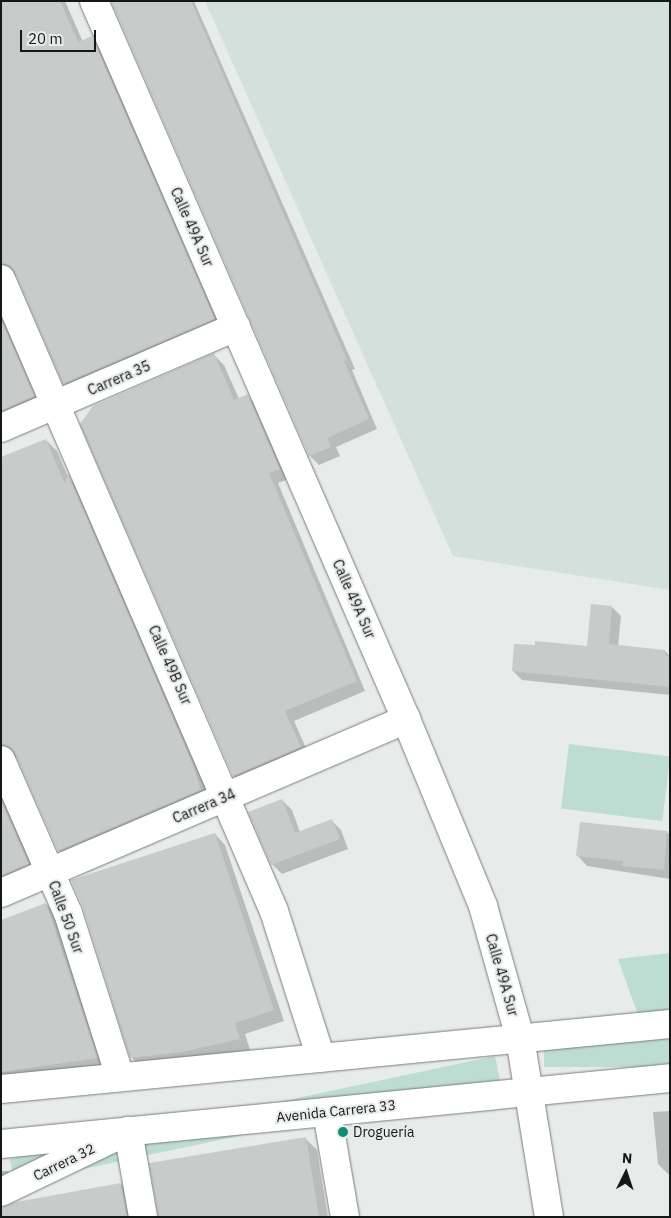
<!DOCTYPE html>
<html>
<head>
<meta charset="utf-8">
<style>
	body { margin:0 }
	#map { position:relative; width:671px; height:1218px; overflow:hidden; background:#e7ebea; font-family:"IBM Plex Sans",sans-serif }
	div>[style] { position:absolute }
	.built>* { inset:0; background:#d3e0dc }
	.green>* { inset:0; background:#bdddd2; transform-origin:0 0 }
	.shadow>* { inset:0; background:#0003 }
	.building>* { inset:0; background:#c7cbc9 }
	.roads { filter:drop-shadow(0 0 1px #797d7b) drop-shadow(0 0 1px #797d7b) }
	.street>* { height:28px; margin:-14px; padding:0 14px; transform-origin:14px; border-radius:14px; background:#fff }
	.secondary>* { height:28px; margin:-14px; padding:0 14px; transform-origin:14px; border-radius:14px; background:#fff }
	.dots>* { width:14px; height:14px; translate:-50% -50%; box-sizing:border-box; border:2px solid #e7ebea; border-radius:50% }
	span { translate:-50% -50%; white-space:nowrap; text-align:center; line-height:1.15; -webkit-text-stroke:4px #e7ebea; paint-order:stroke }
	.street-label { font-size:14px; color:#161717 }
	.poi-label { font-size:14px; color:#161717 }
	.left { translate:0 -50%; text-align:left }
	.frame { position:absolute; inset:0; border:2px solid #161717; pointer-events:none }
	.north { position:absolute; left:601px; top:1148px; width:50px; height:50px; -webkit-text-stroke:4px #e7ebea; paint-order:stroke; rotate:4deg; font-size:14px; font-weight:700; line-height:20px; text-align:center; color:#161717 }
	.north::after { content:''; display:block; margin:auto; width:18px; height:22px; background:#161717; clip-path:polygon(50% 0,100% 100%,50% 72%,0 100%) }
	.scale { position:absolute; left:20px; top:30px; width:76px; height:22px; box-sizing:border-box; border:2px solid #161717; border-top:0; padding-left:6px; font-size:15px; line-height:18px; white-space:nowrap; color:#161717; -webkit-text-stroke:4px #e7ebea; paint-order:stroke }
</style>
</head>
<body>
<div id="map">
	<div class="built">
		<div style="clip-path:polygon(205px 1px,670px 1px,670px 590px,453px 556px)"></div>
	</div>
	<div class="green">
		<div style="left:569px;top:744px;width:102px;height:65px;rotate:7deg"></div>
		<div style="clip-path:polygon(670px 953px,670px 1011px,638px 1015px,618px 959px)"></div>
		<div style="left:670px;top:1039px;width:28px;height:126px;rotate:90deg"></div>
		<div style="left:495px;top:1056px;width:25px;height:496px;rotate:78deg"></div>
	</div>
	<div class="shadow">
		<div style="clip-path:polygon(1px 1px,65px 1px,83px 42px,92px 38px,102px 48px,225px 329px,75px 394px,64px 383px,18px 276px,6px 274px,1px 278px)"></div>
		<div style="clip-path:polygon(113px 1px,194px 1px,355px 369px,352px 370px,377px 429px,336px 447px,340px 456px,319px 465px,310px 456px)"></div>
		<div style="clip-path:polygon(1px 308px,44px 407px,1px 428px)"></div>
		<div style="clip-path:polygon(214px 355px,224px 365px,239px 399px,247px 396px,257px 405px,289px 479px,278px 483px,365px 691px,294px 721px,310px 757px,244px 785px,234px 776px,82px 424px)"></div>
		<div style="clip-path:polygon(46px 440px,57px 451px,68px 477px,79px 486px,203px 774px,211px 801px,70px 862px,59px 851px,18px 757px,5px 757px,1px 762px,1px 459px)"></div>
		<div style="clip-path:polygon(612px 607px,621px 616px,618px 646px,665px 651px,670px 656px,670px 695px,522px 680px,513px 671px,588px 648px)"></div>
		<div style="clip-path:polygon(1px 788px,40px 875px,1px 894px)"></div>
		<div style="clip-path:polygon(282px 800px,292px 810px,300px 832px,331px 820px,341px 830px,348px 849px,282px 874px,272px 864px)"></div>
		<div style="clip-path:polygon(667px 832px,670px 835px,670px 879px,587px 866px,578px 856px)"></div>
		<div style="clip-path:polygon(215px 834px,225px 845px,284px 1021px,245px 1034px,250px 1050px,142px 1068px,131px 1057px)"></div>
		<div style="clip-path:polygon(46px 904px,56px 914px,107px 1068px,1px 1082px,1px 921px)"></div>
		<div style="clip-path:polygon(670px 1111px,670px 1174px,668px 1174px,658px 1164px,653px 1112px)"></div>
		<div style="clip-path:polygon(305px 1138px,317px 1150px,328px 1217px,159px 1217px)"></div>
		<div style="clip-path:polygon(1px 1171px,7px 1171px,18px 1182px,1px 1193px)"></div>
		<div style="clip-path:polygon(121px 1184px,132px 1196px,137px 1217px,1px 1217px)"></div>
	</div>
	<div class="building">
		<div style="clip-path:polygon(1px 1px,60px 1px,78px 42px,92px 36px,215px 319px,63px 384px,15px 273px,10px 266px,1px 264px)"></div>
		<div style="clip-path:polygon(111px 1px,191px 1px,347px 360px,344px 361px,369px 419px,327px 438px,331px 447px,309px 456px)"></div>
		<div style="clip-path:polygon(1px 319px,35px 396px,1px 411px)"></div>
		<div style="clip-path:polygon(214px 353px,234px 400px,248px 394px,280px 469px,269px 473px,357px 681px,285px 711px,301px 747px,233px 776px,80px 424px,93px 406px)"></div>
		<div style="clip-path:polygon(46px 439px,65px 484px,68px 473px,192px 762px,201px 790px,58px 851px,15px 754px,10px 747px,1px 745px,1px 457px)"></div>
		<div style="clip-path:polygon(591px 604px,612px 606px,609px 644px,665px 650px,665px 655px,670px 656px,670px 687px,512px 671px,514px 644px,535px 645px,535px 641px,587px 646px)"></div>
		<div style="clip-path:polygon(282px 799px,295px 833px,332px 819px,340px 839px,271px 865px,248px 812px)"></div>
		<div style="clip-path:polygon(1px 800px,29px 864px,1px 876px)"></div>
		<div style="clip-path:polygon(580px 822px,667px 831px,664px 870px,622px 866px,623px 861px,576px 856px)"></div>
		<div style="clip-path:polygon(215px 833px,274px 1010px,235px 1023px,240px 1039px,182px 1052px,130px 1058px,83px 908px,71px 880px)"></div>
		<div style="clip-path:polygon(46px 903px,98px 1058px,1px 1072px,1px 920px)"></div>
		<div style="clip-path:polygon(306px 1137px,319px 1217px,158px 1217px,149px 1163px)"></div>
		<div style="clip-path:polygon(121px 1183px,127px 1217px,1px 1217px,1px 1207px,16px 1202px)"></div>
	</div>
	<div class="roads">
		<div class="street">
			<div style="left:94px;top:1px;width:783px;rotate:66.51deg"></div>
			<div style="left:406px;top:719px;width:202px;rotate:67.6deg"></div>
			<div style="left:483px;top:906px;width:137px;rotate:74.3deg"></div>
			<div style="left:520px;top:1038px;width:181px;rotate:80.8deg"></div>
			<div style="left:1px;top:279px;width:688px;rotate:66.64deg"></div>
			<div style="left:274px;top:911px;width:154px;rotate:72.3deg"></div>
			<div style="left:1px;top:428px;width:256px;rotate:-23.3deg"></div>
			<div style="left:1px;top:760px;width:167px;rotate:66.4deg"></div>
			<div style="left:68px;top:913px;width:172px;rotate:72.4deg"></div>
			<div style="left:1px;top:893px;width:441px;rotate:-23.2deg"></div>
			<div style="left:327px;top:1112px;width:107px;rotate:80.3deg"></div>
			<div style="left:1px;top:1192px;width:141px;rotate:-25.7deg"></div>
			<div style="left:128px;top:1131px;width:87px;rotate:80.1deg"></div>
		</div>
		<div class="secondary">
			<div style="left:1px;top:1089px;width:672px;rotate:-5.55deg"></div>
			<div style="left:1px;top:1144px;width:672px;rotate:-5.63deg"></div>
		</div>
	</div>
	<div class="dots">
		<div style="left:343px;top:1132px;background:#0e8d72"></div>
	</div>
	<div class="street-label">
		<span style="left:192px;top:227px;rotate:66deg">Calle 49A Sur</span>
		<span style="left:119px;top:378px;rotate:-23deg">Carrera 35</span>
		<span style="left:354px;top:599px;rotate:66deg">Calle 49A Sur</span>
		<span style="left:170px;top:665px;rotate:66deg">Calle 49B Sur</span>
		<span style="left:204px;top:806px;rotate:-23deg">Carrera 34</span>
		<span style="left:66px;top:917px;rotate:70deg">Calle 50 Sur</span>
		<span style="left:502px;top:975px;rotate:74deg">Calle 49A Sur</span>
		<span style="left:336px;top:1111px;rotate:-6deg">Avenida Carrera 33</span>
		<span style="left:64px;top:1162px;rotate:-26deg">Carrera 32</span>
	</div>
	<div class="poi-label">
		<span class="left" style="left:353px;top:1132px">Droguería</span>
	</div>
	<div class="frame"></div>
	<div class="north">N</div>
	<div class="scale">20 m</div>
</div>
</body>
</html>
